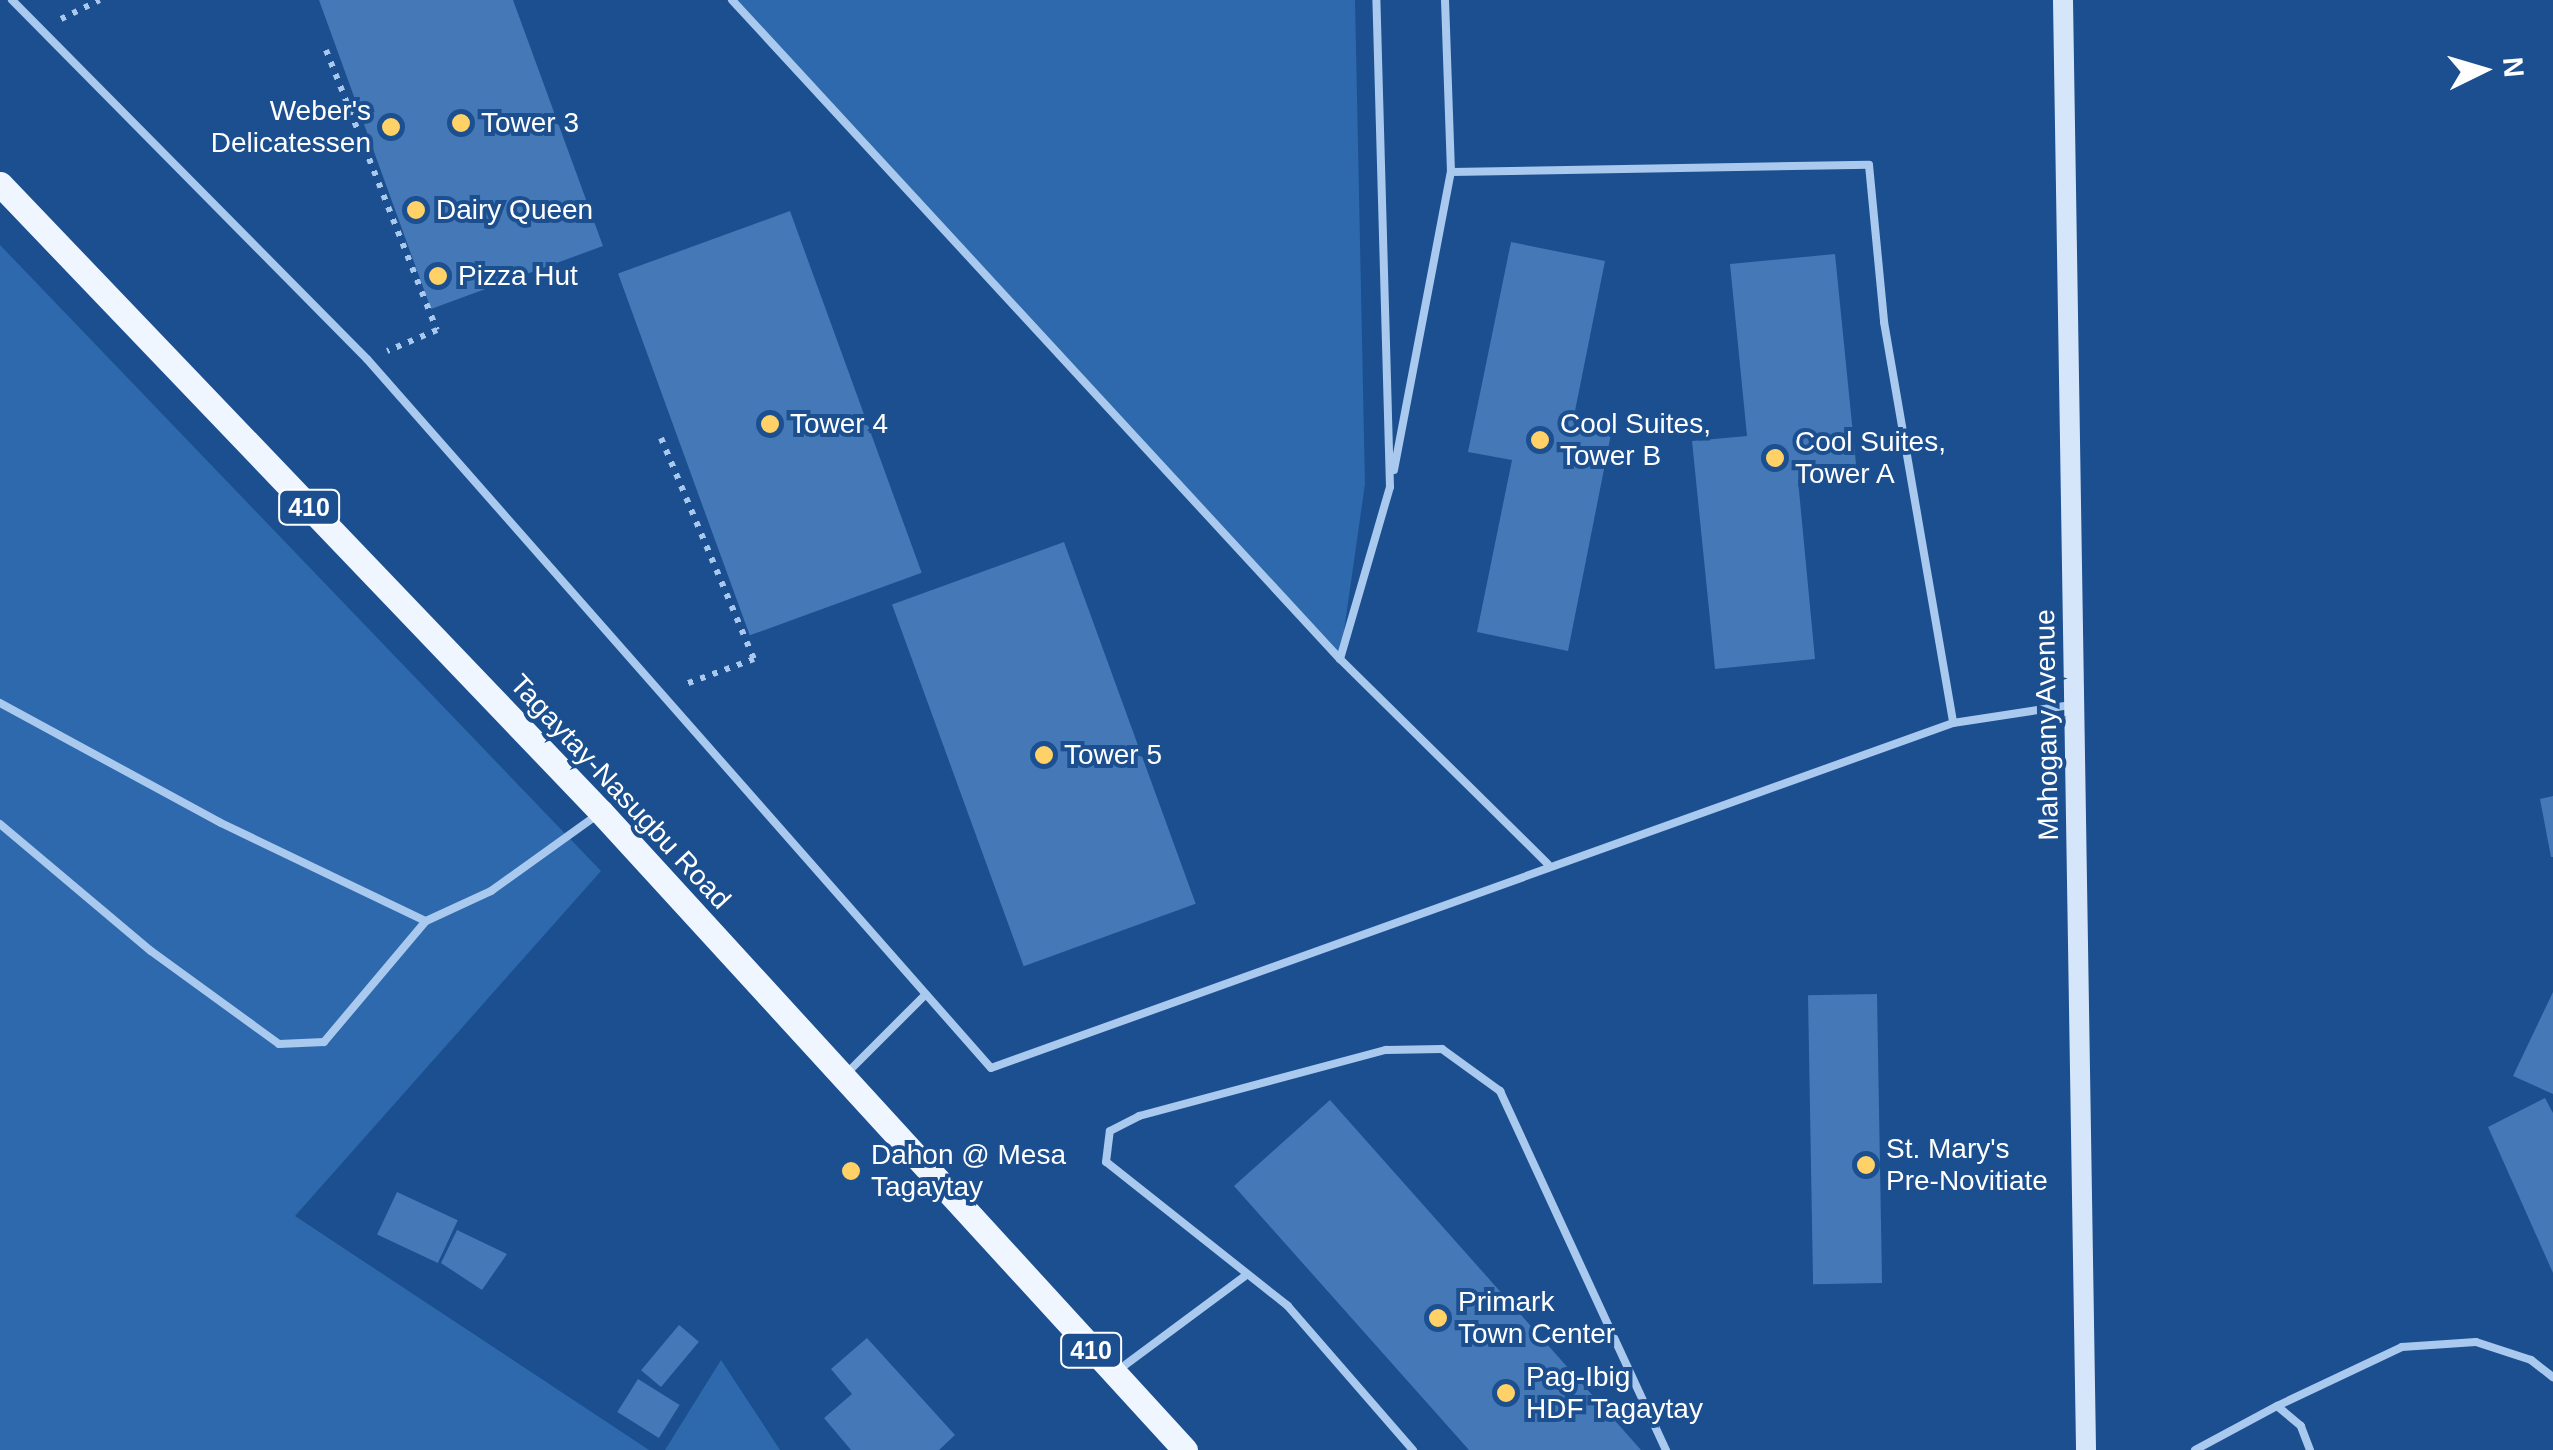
<!DOCTYPE html>
<html>
<head>
<meta charset="utf-8">
<style>
	body { margin:0 }
	#map { position:relative; width:2553px; height:1450px; overflow:hidden; background:#1b4f8f; font-family:Helvetica,sans-serif }
	div>[style] { position:absolute }
	.green>* { inset:0; background:#2e69ad }
	.building>* { inset:0; background:#4478b7; transform-origin:0 0 }
	.path>* { height:6px; margin-top:-3px; transform-origin:0; background:repeating-linear-gradient(90deg,#a9c9ee 0 5px,transparent 0 13px) }
	.lane>* { height:8px; margin:-4px; padding:0 4px; transform-origin:4px; border-radius:4px; background:#a9c9ee }
	.secondary>* { height:20px; margin:-10px; padding:0 10px; transform-origin:10px; border-radius:10px; background:#d6e6fa }
	.primary>* { height:25px; margin:-12.5px; padding:0 12.5px; transform-origin:12.5px; border-radius:12.5px; background:#f0f6ff }
	.dots>* { width:28px; height:28px; translate:-50% -50%; box-sizing:border-box; border:5px solid #1b4f8f; border-radius:50% }
	span { translate:-50% -50%; white-space:nowrap; text-align:center; line-height:1.15; -webkit-text-stroke:8px #1b4f8f; paint-order:stroke }
	.shield-label span { padding:2px 8px; background:#1b4f8f; border:2px solid; border-radius:8px; -webkit-text-stroke-width:0 }
	.shield-label { font-size:25px; color:#fff; font-weight:700 }
	.poi-label { font-size:28px; color:#fff }
	.right { translate:-100% -50%; text-align:right }
	.left { translate:0 -50%; text-align:left }
	.street-label { font-size:28px; color:#fff }
	.north { position:absolute; left:2433px; top:20px; width:100px; height:100px; -webkit-text-stroke:8px #1b4f8f; paint-order:stroke; rotate:85deg; font-size:28px; font-weight:700; line-height:40px; text-align:center; color:#fff }
	.north::after { content:''; display:block; margin:auto; width:35px; height:45px; background:#fff; clip-path:polygon(50% 0,100% 100%,50% 72%,0 100%) }
</style>
</head>
<body>
<div id="map">
	<div class="green">
		<div style="clip-path:polygon(732px 0,1355px 0,1365px 484px,1340px 659px)"></div>
		<div style="clip-path:polygon(0 245px,601px 871px,295px 1216px,649px 1450px,0 1450px)"></div>
		<div style="clip-path:polygon(721px 1360px,780px 1450px,665px 1450px)"></div>
	</div>
	<div class="building">
		<div style="clip-path:polygon(319px 0,513px 0,603px 246px,431px 309px)"></div>
		<div style="left:790px;top:211px;width:385px;height:183px;rotate:70deg"></div>
		<div style="clip-path:polygon(1511px 242px,1605px 261px,1573px 421px,1612px 429px,1568px 651px,1477px 632px,1512px 460px,1468px 452px)"></div>
		<div style="clip-path:polygon(1835px 254px,1857px 474px,1798px 480px,1815px 659px,1715px 669px,1692px 441px,1747px 436px,1730px 264px)"></div>
		<div style="left:1064px;top:542px;width:385px;height:183px;rotate:70deg"></div>
		<div style="clip-path:polygon(2553px 796px,2553px 857px,2551px 857px,2540px 799px)"></div>
		<div style="clip-path:polygon(2553px 992px,2553px 1094px,2513px 1076px)"></div>
		<div style="left:1877px;top:994px;width:289px;height:69px;rotate:89deg"></div>
		<div style="clip-path:polygon(2545px 1098px,2553px 1113px,2553px 1273px,2488px 1127px)"></div>
		<div style="clip-path:polygon(1330px 1100px,1641px 1450px,1469px 1450px,1234px 1186px)"></div>
		<div style="left:397px;top:1192px;width:67px;height:47px;rotate:25deg"></div>
		<div style="clip-path:polygon(457px 1230px,507px 1254px,482px 1290px,441px 1263px)"></div>
		<div style="left:679px;top:1325px;width:26px;height:59px;rotate:40deg"></div>
		<div style="clip-path:polygon(867px 1338px,955px 1435px,939px 1450px,851px 1450px,824px 1418px,852px 1394px,831px 1369px)"></div>
		<div style="left:638px;top:1379px;width:49px;height:39px;rotate:32deg"></div>
	</div>
	<div class="path">
		<div style="left:61px;top:19px;width:43px;rotate:-26deg"></div>
		<div style="left:326px;top:50px;width:301px;rotate:68.4deg"></div>
		<div style="left:437px;top:330px;width:54px;rotate:157.2deg"></div>
		<div style="left:661px;top:438px;width:240px;rotate:67.2deg"></div>
		<div style="left:754px;top:659px;width:76px;rotate:159.9deg"></div>
	</div>
	<div class="lane">
		<div style="left:12px;top:0;width:505px;rotate:45.32deg"></div>
		<div style="left:367px;top:359px;width:944px;rotate:48.65deg"></div>
		<div style="left:991px;top:1068px;width:1022px;rotate:-19.73deg"></div>
		<div style="left:1953px;top:723px;width:118px;rotate:-8.7deg"></div>
		<div style="left:732px;top:0;width:897px;rotate:47.31deg"></div>
		<div style="left:1340px;top:659px;width:292px;rotate:44.6deg"></div>
		<div style="left:1451px;top:172px;width:418px;rotate:-1deg"></div>
		<div style="left:1869px;top:165px;width:158px;rotate:84.5deg"></div>
		<div style="left:1884px;top:322px;width:407px;rotate:80.2deg"></div>
		<div style="left:1394px;top:470px;width:303px;rotate:-79.2deg"></div>
		<div style="left:1451px;top:172px;width:172px;rotate:-92deg"></div>
		<div style="left:1340px;top:659px;width:179px;rotate:-73.8deg"></div>
		<div style="left:1390px;top:487px;width:487px;rotate:-91.6deg"></div>
		<div style="left:0;top:703px;width:251px;rotate:28.5deg"></div>
		<div style="left:221px;top:823px;width:227px;rotate:25.6deg"></div>
		<div style="left:0;top:824px;width:197px;rotate:40.1deg"></div>
		<div style="left:151px;top:951px;width:158px;rotate:36deg"></div>
		<div style="left:279px;top:1044px;width:45px;rotate:-2.5deg"></div>
		<div style="left:324px;top:1042px;width:158px;rotate:-49.9deg"></div>
		<div style="left:426px;top:921px;width:72px;rotate:-24.8deg"></div>
		<div style="left:491px;top:891px;width:130px;rotate:-35.6deg"></div>
		<div style="left:848px;top:1072px;width:110px;rotate:-45deg"></div>
		<div style="left:1117px;top:1371px;width:159px;rotate:-36.6deg"></div>
		<div style="left:1413px;top:1450px;width:191px;rotate:-131deg"></div>
		<div style="left:1288px;top:1306px;width:232px;rotate:-141.6deg"></div>
		<div style="left:1106px;top:1162px;width:31px;rotate:-83deg"></div>
		<div style="left:1110px;top:1131px;width:33px;rotate:-27deg"></div>
		<div style="left:1139px;top:1116px;width:256px;rotate:-15deg"></div>
		<div style="left:1386px;top:1050px;width:56px;rotate:-1deg"></div>
		<div style="left:1442px;top:1049px;width:72px;rotate:35.9deg"></div>
		<div style="left:1500px;top:1091px;width:396px;rotate:65.2deg"></div>
		<div style="left:2195px;top:1450px;width:93px;rotate:-28.2deg"></div>
		<div style="left:2310px;top:1450px;width:26px;rotate:-111deg"></div>
		<div style="left:2301px;top:1426px;width:31px;rotate:-140deg"></div>
		<div style="left:2277px;top:1406px;width:138px;rotate:-25.3deg"></div>
		<div style="left:2402px;top:1347px;width:74px;rotate:-3.9deg"></div>
		<div style="left:2476px;top:1342px;width:58px;rotate:18.1deg"></div>
		<div style="left:2531px;top:1360px;width:28px;rotate:38deg"></div>
	</div>
	<div class="secondary">
		<div style="left:2063px;top:0;width:1450px;rotate:89.09deg"></div>
	</div>
	<div class="primary">
		<div style="left:0;top:184px;width:869px;rotate:46.26deg"></div>
		<div style="left:601px;top:812px;width:865px;rotate:47.53deg"></div>
	</div>
	<div class="dots">
		<div style="left:461px;top:123px;background:#ffd166"></div>
		<div style="left:391px;top:127px;background:#ffd166"></div>
		<div style="left:416px;top:210px;background:#ffd166"></div>
		<div style="left:438px;top:276px;background:#ffd166"></div>
		<div style="left:770px;top:424px;background:#ffd166"></div>
		<div style="left:1540px;top:440px;background:#ffd166"></div>
		<div style="left:1775px;top:458px;background:#ffd166"></div>
		<div style="left:1044px;top:755px;background:#ffd166"></div>
		<div style="left:1866px;top:1165px;background:#ffd166"></div>
		<div style="left:851px;top:1171px;background:#ffd166"></div>
		<div style="left:1438px;top:1318px;background:#ffd166"></div>
		<div style="left:1506px;top:1393px;background:#ffd166"></div>
	</div>
	<div class="shield-label">
		<span style="left:309px;top:507px">410</span>
		<span style="left:1091px;top:1350px">410</span>
	</div>
	<div class="poi-label">
		<span class="right" style="left:371px;top:127px">Weber's<br>Delicatessen</span>
		<span class="left" style="left:481px;top:123px">Tower 3</span>
		<span class="left" style="left:436px;top:210px">Dairy Queen</span>
		<span class="left" style="left:458px;top:276px">Pizza Hut</span>
		<span class="left" style="left:790px;top:424px">Tower 4</span>
		<span class="left" style="left:1560px;top:440px">Cool Suites,<br>Tower B</span>
		<span class="left" style="left:1795px;top:458px">Cool Suites,<br>Tower A</span>
		<span class="left" style="left:1064px;top:755px">Tower 5</span>
		<span class="left" style="left:1886px;top:1165px">St. Mary's<br>Pre-Novitiate</span>
		<span class="left" style="left:871px;top:1171px">Dahon @ Mesa<br>Tagaytay</span>
		<span class="left" style="left:1458px;top:1318px">Primark<br>Town Center</span>
		<span class="left" style="left:1526px;top:1393px">Pag-Ibig<br>HDF Tagaytay</span>
	</div>
	<div class="street-label">
		<span style="left:2047px;top:725px;rotate:-91deg">Mahogany Avenue</span>
		<span style="left:620px;top:792px;rotate:47deg">Tagaytay-Nasugbu Road</span>
	</div>
	<div class="north">N</div>
</div>
</body>
</html>
